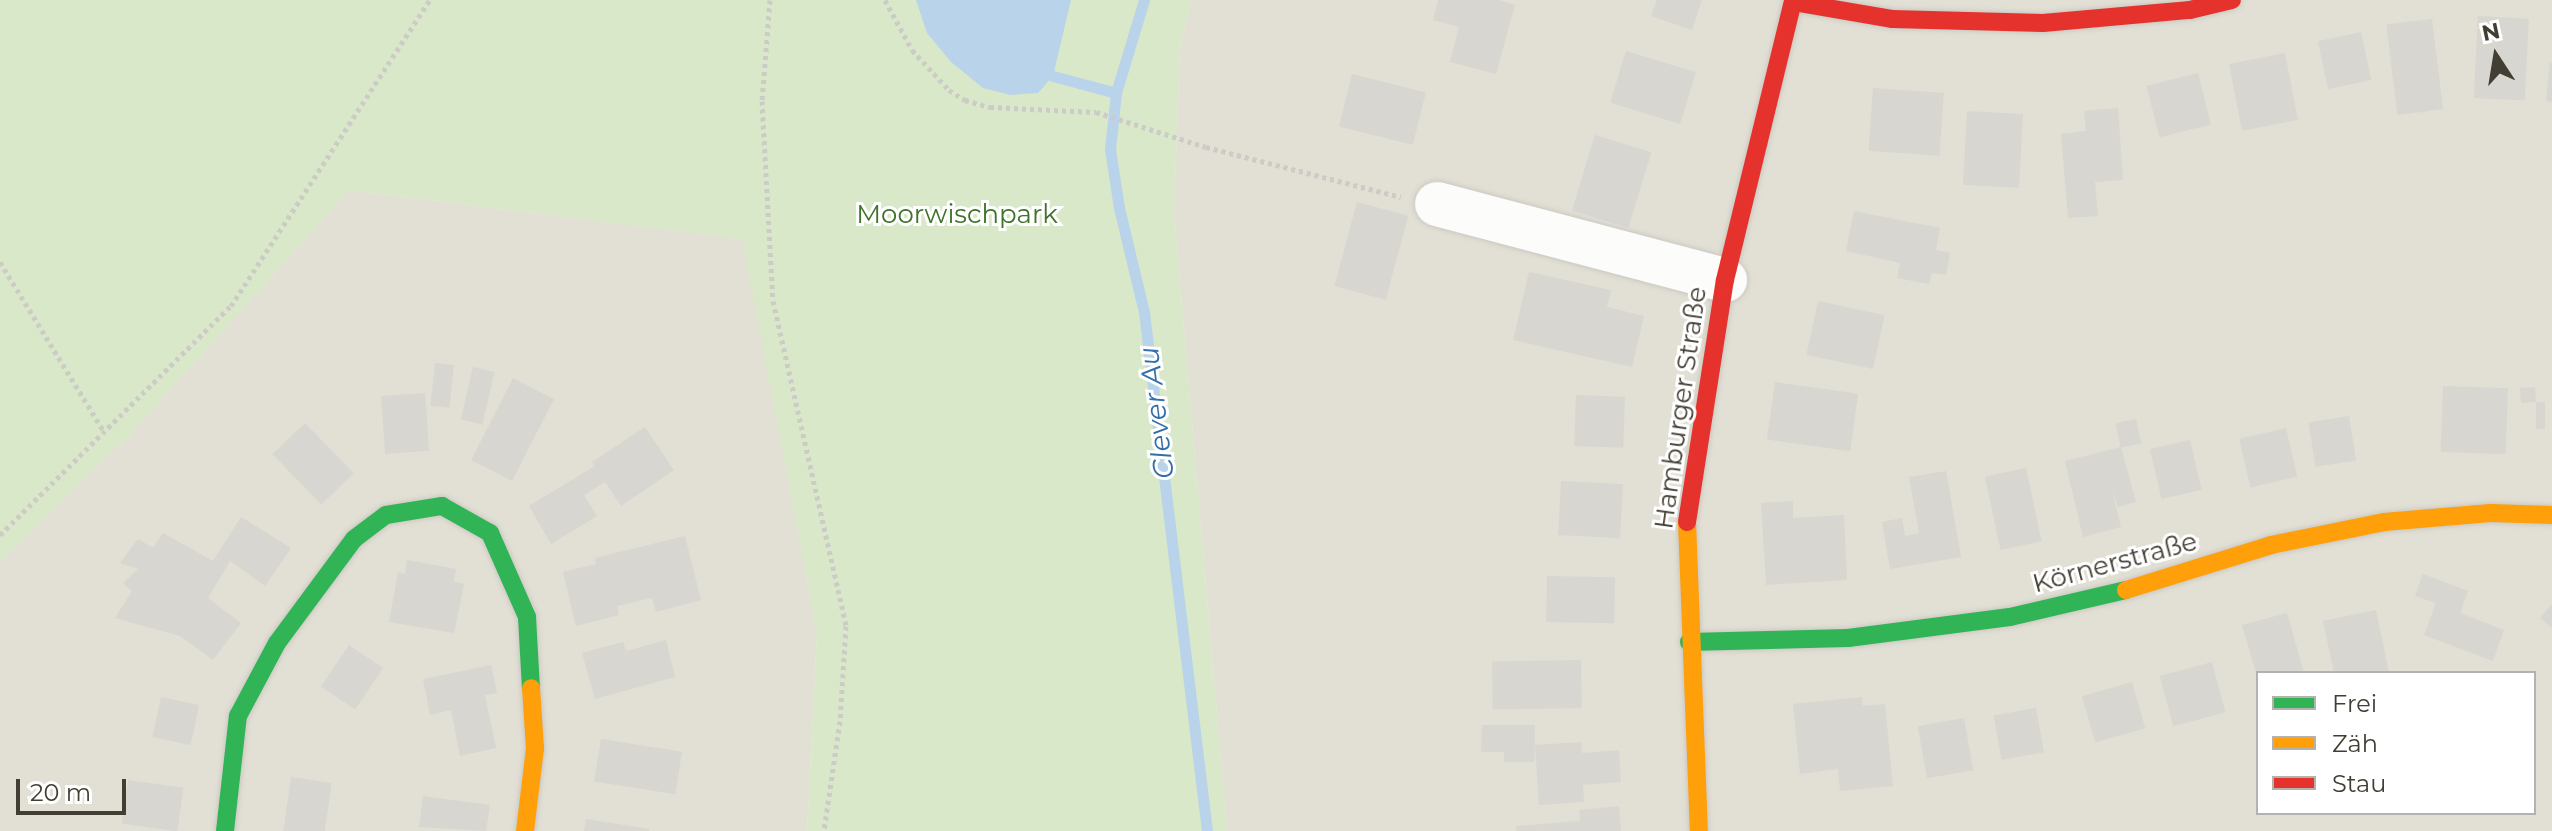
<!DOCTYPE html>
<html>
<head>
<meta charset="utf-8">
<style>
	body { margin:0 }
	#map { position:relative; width:2552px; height:831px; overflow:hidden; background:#eeede7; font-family:Montserrat,sans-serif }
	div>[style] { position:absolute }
	.residential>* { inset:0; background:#e2dfd4 }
	.green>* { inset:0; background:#d9e8c8 }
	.water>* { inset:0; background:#b9d3ea }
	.stream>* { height:11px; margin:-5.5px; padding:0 5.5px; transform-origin:5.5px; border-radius:5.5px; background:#b9d3ea }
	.building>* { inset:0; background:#d7d6d0; transform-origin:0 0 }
	.path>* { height:5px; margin-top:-2.5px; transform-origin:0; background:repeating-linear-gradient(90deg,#cccbc6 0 4px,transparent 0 8px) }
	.roads { filter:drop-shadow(0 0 2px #cac9c3) drop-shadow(0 0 2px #cac9c3) }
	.street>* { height:44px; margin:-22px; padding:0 22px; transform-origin:22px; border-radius:22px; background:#fcfcfb }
	.fast>* { height:18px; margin:-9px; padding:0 9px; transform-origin:9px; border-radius:9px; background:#30b455 }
	.slow>* { height:18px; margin:-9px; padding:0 9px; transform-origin:9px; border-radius:9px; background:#ff9f0a }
	.jam>* { height:18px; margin:-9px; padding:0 9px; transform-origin:9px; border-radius:9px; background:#e5322d }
	span { translate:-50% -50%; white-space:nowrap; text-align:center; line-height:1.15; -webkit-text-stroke:6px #fff; paint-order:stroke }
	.park-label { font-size:26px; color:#40722b }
	.street-label { font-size:26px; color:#433e34 }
	.water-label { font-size:28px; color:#336eaa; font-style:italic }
	.legend { position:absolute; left:2256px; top:671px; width:280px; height:144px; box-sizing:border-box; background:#fff; border:2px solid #b4b2ae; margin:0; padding:10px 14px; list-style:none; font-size:24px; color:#433e34 }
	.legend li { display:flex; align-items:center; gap:16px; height:40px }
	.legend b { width:40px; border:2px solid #b4b2ae }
	.north { position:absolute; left:2456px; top:16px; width:80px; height:80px; -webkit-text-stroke:6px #fff; paint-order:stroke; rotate:348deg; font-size:22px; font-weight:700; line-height:32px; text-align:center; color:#433e34 }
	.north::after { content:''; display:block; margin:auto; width:28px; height:36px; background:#433e34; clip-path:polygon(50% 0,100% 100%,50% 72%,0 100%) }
	.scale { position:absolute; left:16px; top:779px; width:110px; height:36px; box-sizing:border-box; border:4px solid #433e34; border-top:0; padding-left:10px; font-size:24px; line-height:28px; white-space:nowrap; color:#433e34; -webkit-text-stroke:6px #fff; paint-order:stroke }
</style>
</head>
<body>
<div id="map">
	<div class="residential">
		<div style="clip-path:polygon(evenodd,1191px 0,2552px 0,2552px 831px,1227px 831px,1174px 212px,1180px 49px,1191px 0,2258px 673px,2534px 673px,2534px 813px,2258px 813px,2258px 673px)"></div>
		<div style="clip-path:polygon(349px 190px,743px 239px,817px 633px,807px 831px,0 831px,0 561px,128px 437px)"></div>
	</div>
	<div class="green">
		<div style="clip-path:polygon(0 0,1191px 0,1180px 49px,1174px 212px,1227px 831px,807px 831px,817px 633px,742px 239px,349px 190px,128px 437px,0 561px)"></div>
	</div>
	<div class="water">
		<div style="clip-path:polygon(916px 0,1071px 0,1053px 76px,1038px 93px,1010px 95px,983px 88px,951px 62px,927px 33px)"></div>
	</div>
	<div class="stream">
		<div style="left:1144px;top:0;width:97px;rotate:106.8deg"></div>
		<div style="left:1116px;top:93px;width:56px;rotate:96.1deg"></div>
		<div style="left:1110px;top:149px;width:60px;rotate:81.3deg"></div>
		<div style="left:1119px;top:208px;width:107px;rotate:76.5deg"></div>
		<div style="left:1144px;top:312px;width:523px;rotate:83.08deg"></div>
		<div style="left:1053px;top:76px;width:65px;rotate:15.1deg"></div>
	</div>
	<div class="building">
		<div style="clip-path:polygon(1438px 0,1498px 0,1515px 5px,1496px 74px,1450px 62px,1459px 27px,1433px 20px)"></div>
		<div style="clip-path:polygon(1657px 0,1702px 0,1692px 30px,1651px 16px)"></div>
		<div style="left:2478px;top:16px;width:51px;height:82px;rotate:3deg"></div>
		<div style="left:2432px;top:19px;width:91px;height:46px;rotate:83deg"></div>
		<div style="left:2361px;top:32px;width:49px;height:44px;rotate:78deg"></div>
		<div style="left:1626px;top:51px;width:73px;height:54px;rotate:17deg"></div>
		<div style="left:2285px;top:53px;width:68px;height:57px;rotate:79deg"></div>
		<div style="clip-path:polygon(2550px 63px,2552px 63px,2552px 102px,2546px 101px)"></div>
		<div style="left:2198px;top:73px;width:53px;height:53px;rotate:76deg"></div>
		<div style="left:1352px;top:74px;width:76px;height:54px;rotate:14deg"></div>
		<div style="left:1873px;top:88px;width:71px;height:63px;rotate:4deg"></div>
		<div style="clip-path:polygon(2118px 108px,2123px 180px,2095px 182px,2098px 216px,2068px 218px,2061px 134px,2086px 131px,2084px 111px)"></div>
		<div style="left:1967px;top:111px;width:56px;height:74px;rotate:3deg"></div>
		<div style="left:1595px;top:135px;width:59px;height:79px;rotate:17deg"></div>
		<div style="left:1357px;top:202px;width:53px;height:87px;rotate:15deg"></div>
		<div style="clip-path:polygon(1854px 211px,1940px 228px,1936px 250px,1950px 253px,1946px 275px,1932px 273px,1929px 284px,1897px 278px,1900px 263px,1846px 251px)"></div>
		<div style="clip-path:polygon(1529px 272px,1611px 290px,1607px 307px,1644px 316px,1632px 367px,1513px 340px)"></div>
		<div style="left:1818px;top:301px;width:68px;height:55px;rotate:12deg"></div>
		<div style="left:435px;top:363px;width:19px;height:43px;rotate:6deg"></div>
		<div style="left:473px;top:367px;width:22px;height:54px;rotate:13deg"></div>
		<div style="left:513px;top:378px;width:46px;height:92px;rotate:27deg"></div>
		<div style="left:1775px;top:382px;width:84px;height:58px;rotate:8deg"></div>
		<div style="left:2443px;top:386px;width:65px;height:66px;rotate:2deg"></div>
		<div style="left:2535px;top:387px;width:15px;height:15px;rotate:86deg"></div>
		<div style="left:425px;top:393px;width:58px;height:44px;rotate:86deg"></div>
		<div style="left:1576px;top:395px;width:49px;height:51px;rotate:2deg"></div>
		<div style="left:2536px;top:402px;width:9px;height:27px"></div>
		<div style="left:2349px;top:416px;width:45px;height:41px;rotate:81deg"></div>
		<div style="left:2136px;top:419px;width:25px;height:21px;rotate:78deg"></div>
		<div style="left:305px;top:423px;width:70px;height:45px;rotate:46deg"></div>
		<div style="clip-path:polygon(645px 427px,674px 470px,621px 506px,605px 482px,584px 495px,597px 516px,551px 544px,529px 506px,595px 466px,592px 462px)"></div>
		<div style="left:2286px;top:428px;width:50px;height:48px;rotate:77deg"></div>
		<div style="left:2190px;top:440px;width:51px;height:41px;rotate:77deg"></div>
		<div style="clip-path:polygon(2121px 447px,2136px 502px,2118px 507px,2112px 489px,2121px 527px,2083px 537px,2065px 461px)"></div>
		<div style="left:2026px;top:468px;width:75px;height:42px;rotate:78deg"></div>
		<div style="clip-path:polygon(1946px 471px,1961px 557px,1890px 569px,1882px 522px,1902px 518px,1905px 536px,1919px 533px,1909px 477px)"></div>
		<div style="left:1561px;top:481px;width:62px;height:54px;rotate:3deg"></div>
		<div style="clip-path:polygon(1793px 501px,1793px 518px,1844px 515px,1847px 580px,1766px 585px,1761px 503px)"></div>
		<div style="clip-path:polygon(241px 517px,291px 548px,265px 586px,230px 561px,208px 598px,241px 623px,213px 660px,180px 636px,115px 618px,132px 591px,123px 583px,138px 569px,120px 563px,138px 539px,153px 548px,163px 533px,213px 561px)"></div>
		<div style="clip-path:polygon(685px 536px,701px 600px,656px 612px,652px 598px,617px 606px,619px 615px,576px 626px,563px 572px,596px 564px,595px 558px)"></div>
		<div style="clip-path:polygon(407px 560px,456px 569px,454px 582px,464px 584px,454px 633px,389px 622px,398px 572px,405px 574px)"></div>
		<div style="clip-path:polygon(2423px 574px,2468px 591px,2460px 613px,2504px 630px,2493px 661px,2424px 635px,2436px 603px,2415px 596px)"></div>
		<div style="left:1547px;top:576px;width:68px;height:46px;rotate:1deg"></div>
		<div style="clip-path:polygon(2552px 604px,2552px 628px,2540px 618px)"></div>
		<div style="clip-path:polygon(2376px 610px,2389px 673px,2334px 673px,2323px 621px)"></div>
		<div style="clip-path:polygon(2287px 613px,2304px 673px,2256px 673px,2242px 625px)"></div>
		<div style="clip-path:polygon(666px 640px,675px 677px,595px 699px,582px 653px,623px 642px,626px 651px)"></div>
		<div style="left:349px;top:645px;width:41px;height:50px;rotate:34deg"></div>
		<div style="left:1581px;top:660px;width:48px;height:89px;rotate:89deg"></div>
		<div style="left:2212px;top:662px;width:52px;height:54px;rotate:75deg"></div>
		<div style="clip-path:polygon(491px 665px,497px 693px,485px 695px,496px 748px,460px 756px,451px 710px,430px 715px,423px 679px)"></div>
		<div style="left:2132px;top:682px;width:48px;height:52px;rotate:74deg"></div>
		<div style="left:161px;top:697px;width:39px;height:41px;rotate:12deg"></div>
		<div style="clip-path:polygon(1862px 697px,1863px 706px,1885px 704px,1893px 786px,1840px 791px,1838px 769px,1800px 774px,1793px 704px)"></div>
		<div style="left:2036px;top:708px;width:45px;height:43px;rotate:80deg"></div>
		<div style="left:1964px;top:718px;width:53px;height:47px;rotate:80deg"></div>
		<div style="clip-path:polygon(1482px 725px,1535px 725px,1534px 762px,1504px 762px,1504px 752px,1481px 752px)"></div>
		<div style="left:601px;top:739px;width:82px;height:43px;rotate:9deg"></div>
		<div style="clip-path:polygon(1581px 742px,1582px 753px,1619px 750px,1621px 782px,1583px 785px,1584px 802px,1539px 805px,1535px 745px)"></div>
		<div style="left:291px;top:777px;width:41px;height:55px;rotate:8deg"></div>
		<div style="left:128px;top:780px;width:56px;height:44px;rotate:8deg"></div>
		<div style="clip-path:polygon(423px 796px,490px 805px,486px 831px,419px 827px)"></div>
		<div style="clip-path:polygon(1619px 806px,1621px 831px,1516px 831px,1516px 826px,1580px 821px,1579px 810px)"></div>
		<div style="clip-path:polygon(586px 819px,649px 829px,649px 831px,584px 831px)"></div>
	</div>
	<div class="path">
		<div style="left:770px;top:0;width:101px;rotate:94.5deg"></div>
		<div style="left:762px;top:101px;width:200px;rotate:86.9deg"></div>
		<div style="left:773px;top:301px;width:333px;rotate:77.3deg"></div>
		<div style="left:846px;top:626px;width:95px;rotate:93.6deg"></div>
		<div style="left:840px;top:721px;width:111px;rotate:98.3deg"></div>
		<div style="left:885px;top:0;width:57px;rotate:61.6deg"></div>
		<div style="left:912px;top:50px;width:54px;rotate:47.2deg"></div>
		<div style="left:949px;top:90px;width:19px;rotate:32deg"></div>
		<div style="left:965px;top:100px;width:26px;rotate:16deg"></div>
		<div style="left:990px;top:107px;width:106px;rotate:2.7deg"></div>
		<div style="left:1096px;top:112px;width:115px;rotate:17.7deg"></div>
		<div style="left:1206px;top:147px;width:201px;rotate:14.4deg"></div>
		<div style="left:0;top:262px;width:199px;rotate:58.5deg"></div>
		<div style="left:0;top:535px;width:325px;rotate:-44.8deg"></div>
		<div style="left:231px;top:306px;width:365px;rotate:-57deg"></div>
	</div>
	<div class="roads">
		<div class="street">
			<div style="left:1437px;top:204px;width:298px;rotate:14.8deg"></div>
		</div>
		<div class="fast">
			<div style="left:1689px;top:642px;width:159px;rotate:-1.4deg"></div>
			<div style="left:1848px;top:638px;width:163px;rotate:-7.4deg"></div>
			<div style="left:2010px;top:617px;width:119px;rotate:-13.1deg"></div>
			<div style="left:225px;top:831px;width:116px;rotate:-83.6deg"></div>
			<div style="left:238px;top:716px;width:83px;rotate:-61.9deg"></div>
			<div style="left:277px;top:643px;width:129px;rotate:-53.5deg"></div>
			<div style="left:354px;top:539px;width:40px;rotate:-37deg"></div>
			<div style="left:386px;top:515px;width:57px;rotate:-9.1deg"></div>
			<div style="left:442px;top:506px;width:55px;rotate:29.4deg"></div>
			<div style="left:490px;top:533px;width:92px;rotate:66.2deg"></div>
			<div style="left:527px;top:617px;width:71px;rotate:86.8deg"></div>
		</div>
		<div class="slow">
			<div style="left:1687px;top:522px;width:309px;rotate:87.8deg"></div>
			<div style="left:2126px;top:590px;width:152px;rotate:-17.2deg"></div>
			<div style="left:2271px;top:545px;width:115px;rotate:-11.5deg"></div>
			<div style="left:2384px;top:522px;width:107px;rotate:-4.8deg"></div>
			<div style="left:2491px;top:513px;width:61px;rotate:1.9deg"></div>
			<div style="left:525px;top:831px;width:84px;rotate:-83.1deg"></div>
			<div style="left:535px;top:748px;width:60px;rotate:-93.8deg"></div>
		</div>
		<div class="jam">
			<div style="left:1793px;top:2px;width:100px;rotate:9.7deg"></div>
			<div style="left:1892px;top:19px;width:151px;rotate:1.5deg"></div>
			<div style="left:2043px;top:23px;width:148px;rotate:-5.1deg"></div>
			<div style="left:2190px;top:10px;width:43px;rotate:-13.4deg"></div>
			<div style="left:1687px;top:522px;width:245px;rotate:-81.1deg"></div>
			<div style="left:1725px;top:280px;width:288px;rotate:-76.3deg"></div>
		</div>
	</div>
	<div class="park-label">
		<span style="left:957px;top:215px">Moorwischpark</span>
	</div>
	<div class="street-label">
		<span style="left:1681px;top:408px;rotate:-82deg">Hamburger Straße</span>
		<span style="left:2115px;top:563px;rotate:-15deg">Körnerstraße</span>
	</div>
	<div class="water-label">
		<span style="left:1156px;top:413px;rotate:-97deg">Clever Au</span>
	</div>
	<ul class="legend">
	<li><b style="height:10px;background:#30b455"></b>Frei</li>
	<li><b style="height:10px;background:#ff9f0a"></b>Zäh</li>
	<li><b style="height:10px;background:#e5322d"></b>Stau</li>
	</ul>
	<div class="north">N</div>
	<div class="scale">20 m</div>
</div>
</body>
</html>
